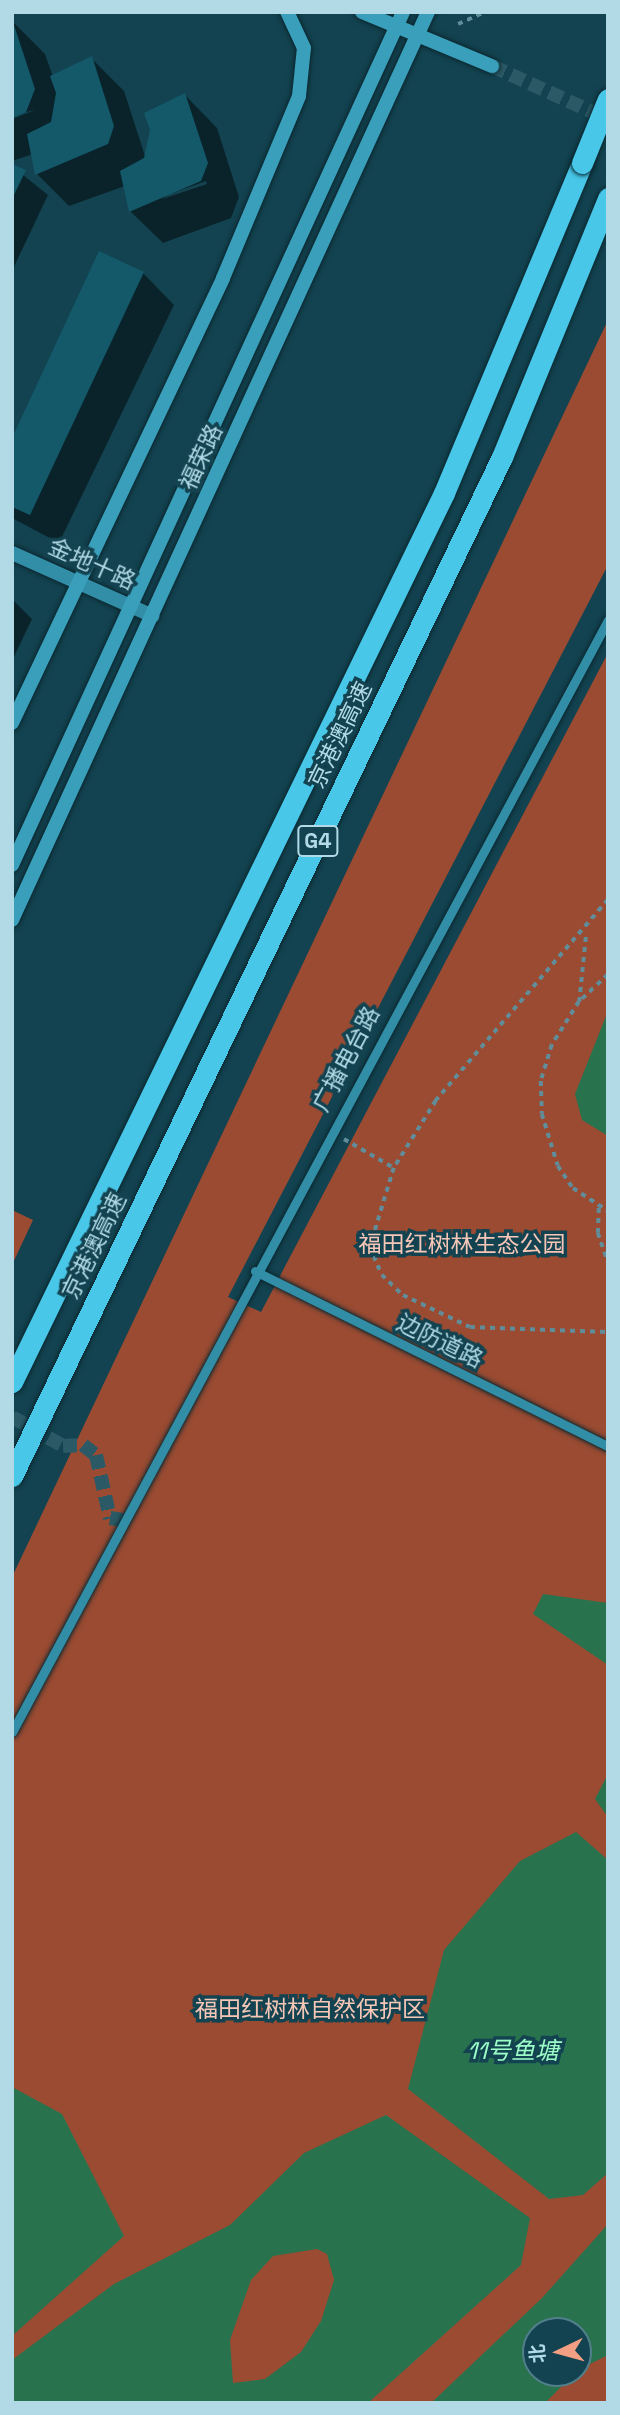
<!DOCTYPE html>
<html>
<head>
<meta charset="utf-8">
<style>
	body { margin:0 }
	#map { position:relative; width:620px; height:2415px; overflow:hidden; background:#134350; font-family:"Space Grotesk","Noto Sans SC",sans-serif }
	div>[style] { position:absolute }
	.green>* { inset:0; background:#9a4b32 }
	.water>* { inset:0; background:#28734e }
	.shadow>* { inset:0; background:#0007 }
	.building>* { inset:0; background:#13596a }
	.street-tunnel>* { height:14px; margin-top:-7px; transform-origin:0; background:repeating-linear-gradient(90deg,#2b5a66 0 14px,transparent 0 21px) }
	.secondary-tunnel>* { height:14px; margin-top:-7px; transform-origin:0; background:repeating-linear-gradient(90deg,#2b5a66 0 14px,transparent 0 21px) }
	.path>* { height:3.5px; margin-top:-1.75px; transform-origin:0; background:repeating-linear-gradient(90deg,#608d99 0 5px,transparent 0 10px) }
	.roads { filter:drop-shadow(0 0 2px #0b2830) drop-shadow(0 0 2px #0b2830) }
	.lane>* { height:9px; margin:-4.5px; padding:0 4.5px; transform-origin:4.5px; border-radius:4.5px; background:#328ea6 }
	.street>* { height:14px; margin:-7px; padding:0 7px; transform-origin:7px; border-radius:7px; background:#328ea6 }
	.secondary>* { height:14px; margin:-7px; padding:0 7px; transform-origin:7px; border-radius:7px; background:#399fba }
	.highway>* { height:21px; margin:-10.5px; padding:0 10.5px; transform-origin:10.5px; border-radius:10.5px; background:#48c7e8 }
	.bridges { filter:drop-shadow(0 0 2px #0b2830) drop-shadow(0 0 2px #0b2830) }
	.highway-bridge>* { height:21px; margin:-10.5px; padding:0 10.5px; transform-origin:10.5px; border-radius:10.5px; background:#48c7e8 }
	span { translate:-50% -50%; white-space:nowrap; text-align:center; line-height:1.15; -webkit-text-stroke:7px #134350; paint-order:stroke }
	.shield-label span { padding:2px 5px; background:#134350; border:2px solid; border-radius:5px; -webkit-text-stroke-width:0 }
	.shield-label { font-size:21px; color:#b1dae6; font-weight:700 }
	.street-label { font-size:23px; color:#b1dae6 }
	.park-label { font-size:23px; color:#f6c6b7 }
	.water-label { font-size:24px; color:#9cfdc7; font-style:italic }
	.frame { position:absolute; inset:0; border:14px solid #b1dae6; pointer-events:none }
	.north { position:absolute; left:522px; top:2317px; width:70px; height:70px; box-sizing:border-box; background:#134350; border:2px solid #527f8c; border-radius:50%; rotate:265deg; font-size:19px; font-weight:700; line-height:28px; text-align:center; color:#b1dae6 }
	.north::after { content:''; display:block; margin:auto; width:24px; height:32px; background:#f39f84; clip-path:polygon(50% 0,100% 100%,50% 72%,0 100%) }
</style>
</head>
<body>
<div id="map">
	<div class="green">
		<div style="clip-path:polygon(evenodd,608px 320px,608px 565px,228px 1297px,261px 1312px,608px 653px,608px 2403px,12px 2403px,12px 1577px,608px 320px,536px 2331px,578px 2331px,578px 2373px,536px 2373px,536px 2331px)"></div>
		<div style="clip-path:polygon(12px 1210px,33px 1220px,12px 1265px)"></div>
	</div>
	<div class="water">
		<div style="clip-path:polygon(608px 1011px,608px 1136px,582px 1120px,575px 1094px)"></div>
		<div style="clip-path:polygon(543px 1594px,608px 1603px,608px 1665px,533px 1614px)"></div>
		<div style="clip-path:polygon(608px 1774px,608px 1817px,595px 1799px)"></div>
		<div style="clip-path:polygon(576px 1832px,608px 1860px,608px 2173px,583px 2195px,549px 2199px,408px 2089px,444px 1950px,520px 1861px)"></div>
		<div style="clip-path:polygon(12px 2087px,62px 2114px,124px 2236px,12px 2336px)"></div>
		<div style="clip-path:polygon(evenodd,386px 2115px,530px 2218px,521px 2265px,368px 2403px,12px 2403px,12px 2360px,114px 2284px,230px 2225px,304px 2153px,386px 2115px,317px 2249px,327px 2254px,334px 2280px,321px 2321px,301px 2352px,265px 2379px,233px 2383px,230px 2340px,251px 2280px,273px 2256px,317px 2249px)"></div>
		<div style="clip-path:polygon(608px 2224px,608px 2355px,578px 2370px,578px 2331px,536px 2331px,536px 2373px,575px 2373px,545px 2403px,431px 2403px,542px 2298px)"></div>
	</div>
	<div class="shadow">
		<div style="clip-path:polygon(evenodd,12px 21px,45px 54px,53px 77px,91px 58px,124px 91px,146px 159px,185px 95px,217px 128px,239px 197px,231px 218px,163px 243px,130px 211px,125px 186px,69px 206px,37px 174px,33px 154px,12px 161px,12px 119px,35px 110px,12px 115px,12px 21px,206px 181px,207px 184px,162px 199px,170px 194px,206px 181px)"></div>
		<div style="clip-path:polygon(12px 166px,48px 195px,12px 271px)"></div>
		<div style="clip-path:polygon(143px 273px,174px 305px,59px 543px,12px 518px,12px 442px)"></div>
		<div style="clip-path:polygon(12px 599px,32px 619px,12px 661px)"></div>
	</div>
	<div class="building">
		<div style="clip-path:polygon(12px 19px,35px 89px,26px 112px,12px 118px)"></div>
		<div style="clip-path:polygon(92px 56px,114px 126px,108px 144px,35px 175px,27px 134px,51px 122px,56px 93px,50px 76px)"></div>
		<div style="clip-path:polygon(185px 93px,208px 163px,201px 181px,129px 212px,120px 171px,144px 158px,150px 130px,144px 113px)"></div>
		<div style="clip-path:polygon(12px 164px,26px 170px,12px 199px)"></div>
		<div style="clip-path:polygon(99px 251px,144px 272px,30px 515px,12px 507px,12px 438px)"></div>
	</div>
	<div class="street-tunnel">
		<div style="left:12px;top:1417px;width:59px;rotate:29.6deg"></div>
		<div style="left:63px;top:1446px;width:20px;rotate:-3deg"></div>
		<div style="left:83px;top:1445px;width:16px;rotate:38deg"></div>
		<div style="left:96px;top:1455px;width:65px;rotate:77.5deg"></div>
		<div style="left:110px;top:1518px;width:13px;rotate:9deg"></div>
	</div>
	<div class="secondary-tunnel">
		<div style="left:492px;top:66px;width:128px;rotate:24.6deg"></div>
	</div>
	<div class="path">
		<div style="left:458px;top:24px;width:30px;rotate:-24deg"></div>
		<div style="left:608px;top:900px;width:265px;rotate:130.6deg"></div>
		<div style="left:436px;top:1101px;width:79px;rotate:122.1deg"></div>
		<div style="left:394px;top:1168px;width:83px;rotate:106.9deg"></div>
		<div style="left:370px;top:1247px;width:30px;rotate:67deg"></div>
		<div style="left:382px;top:1275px;width:29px;rotate:44deg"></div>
		<div style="left:403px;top:1295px;width:74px;rotate:25.5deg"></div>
		<div style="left:470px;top:1327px;width:138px;rotate:2.1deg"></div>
		<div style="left:608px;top:975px;width:40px;rotate:137deg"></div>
		<div style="left:579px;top:1002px;width:51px;rotate:122.1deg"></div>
		<div style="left:552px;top:1045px;width:38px;rotate:107deg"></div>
		<div style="left:541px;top:1081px;width:33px;rotate:88deg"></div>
		<div style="left:542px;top:1114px;width:54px;rotate:72.9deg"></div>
		<div style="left:558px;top:1166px;width:27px;rotate:56deg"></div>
		<div style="left:573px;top:1188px;width:42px;rotate:33.3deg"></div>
		<div style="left:579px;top:1002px;width:69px;rotate:-84.2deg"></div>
		<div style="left:344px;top:1139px;width:58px;rotate:30.1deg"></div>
		<div style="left:599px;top:1208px;width:25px;rotate:92deg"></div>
		<div style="left:598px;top:1233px;width:31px;rotate:71deg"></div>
	</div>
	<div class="roads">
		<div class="lane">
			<div style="left:255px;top:1271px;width:394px;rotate:26.4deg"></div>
			<div style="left:12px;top:1732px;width:1262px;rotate:-61.81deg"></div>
		</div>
		<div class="street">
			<div style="left:12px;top:553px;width:154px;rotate:24.1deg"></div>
		</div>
		<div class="secondary">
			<div style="left:362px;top:12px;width:141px;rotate:22.6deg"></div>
			<div style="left:12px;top:723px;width:492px;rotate:-64.6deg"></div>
			<div style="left:223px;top:278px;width:197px;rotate:-67.3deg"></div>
			<div style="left:299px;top:96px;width:48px;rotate:-84.1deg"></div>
			<div style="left:304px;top:48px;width:40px;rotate:-115deg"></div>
			<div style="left:12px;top:865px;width:938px;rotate:-65.37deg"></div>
			<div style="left:12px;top:920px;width:999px;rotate:-65.39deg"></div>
		</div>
		<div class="highway">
			<div style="left:12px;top:1382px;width:988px;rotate:-64.08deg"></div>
			<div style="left:444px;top:493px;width:358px;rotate:-67.3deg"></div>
			<div style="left:12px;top:1476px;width:1131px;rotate:-64.32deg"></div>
			<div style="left:502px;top:457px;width:280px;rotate:-67.7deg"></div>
		</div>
	</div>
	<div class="bridges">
		<div class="highway-bridge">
			<div style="left:582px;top:163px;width:69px;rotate:-67.9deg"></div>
		</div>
	</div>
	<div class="shield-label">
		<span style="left:318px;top:841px">G4</span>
	</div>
	<div class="street-label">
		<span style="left:201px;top:457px;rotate:-65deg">福荣路</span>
		<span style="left:92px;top:564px;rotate:24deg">金地十路</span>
		<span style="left:340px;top:735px;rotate:-64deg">京港澳高速</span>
		<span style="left:346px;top:1059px;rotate:-62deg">广播电台路</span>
		<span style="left:94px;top:1246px;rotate:-64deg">京港澳高速</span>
		<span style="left:440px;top:1341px;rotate:26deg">边防道路</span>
	</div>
	<div class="park-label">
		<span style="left:462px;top:1244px">福田红树林生态公园</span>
		<span style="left:310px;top:2009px">福田红树林自然保护区</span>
	</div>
	<div class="water-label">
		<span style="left:513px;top:2051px">11号鱼塘</span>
	</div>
	<div class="frame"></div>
	<div class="north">北</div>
</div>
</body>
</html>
